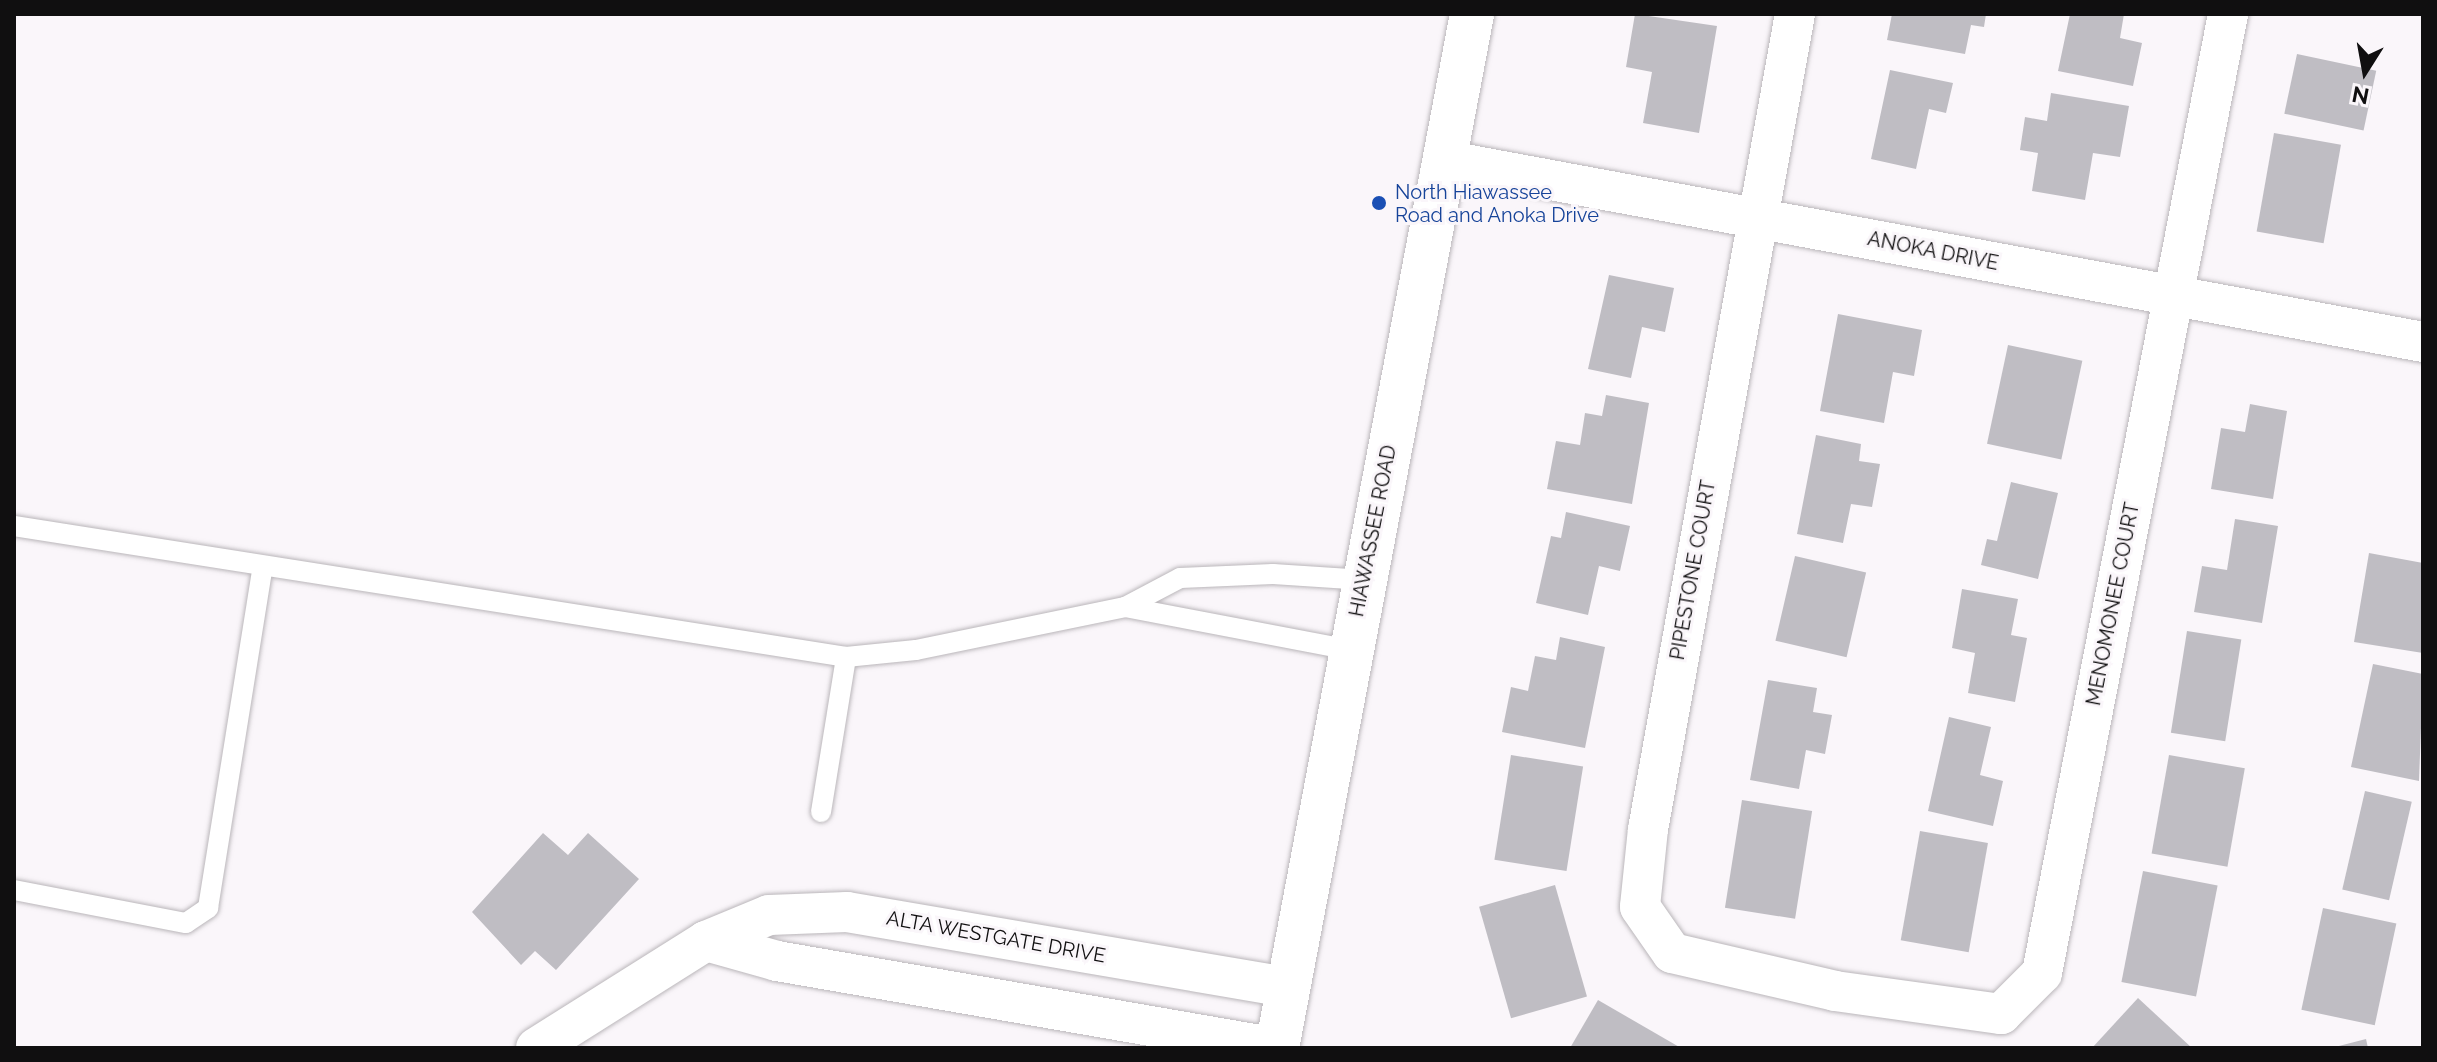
<!DOCTYPE html>
<html>
<head>
<meta charset="utf-8">
<style>
	body { margin:0 }
	#map { position:relative; width:2437px; height:1062px; overflow:hidden; background:#faf6fa; font-family:Raleway,sans-serif }
	div>[style] { position:absolute }
	.building>* { inset:0; background:#bfbdc3; transform-origin:0 0 }
	.roads { filter:drop-shadow(0 0 2px #bab6ba) drop-shadow(0 0 2px #bab6ba) }
	.lane>* { height:20px; margin:-10px; padding:0 10px; transform-origin:10px; border-radius:10px; background:#fff }
	.street>* { height:40px; margin:-20px; padding:0 20px; transform-origin:20px; border-radius:20px; background:#fff }
	.secondary>* { height:44px; margin:-22px; padding:0 22px; transform-origin:22px; border-radius:22px; background:#fff }
	.dots>* { width:22px; height:22px; translate:-50% -50%; box-sizing:border-box; border:4px solid #faf6fa; border-radius:50% }
	span { translate:-50% -50%; white-space:nowrap; text-align:center; line-height:1.15; -webkit-text-stroke:6px #faf6fa; paint-order:stroke }
	.transit-label { font-size:20px; color:#164399 }
	.left { translate:0 -50%; text-align:left }
	.street-label { font-size:20px; color:#100f10 }
	.frame { position:absolute; inset:0; border:16px solid #100f10; pointer-events:none }
	.north { position:absolute; left:2325px; top:32px; width:80px; height:80px; -webkit-text-stroke:6px #faf6fa; paint-order:stroke; rotate:191deg; font-size:22px; font-weight:700; line-height:32px; text-align:center; color:#100f10 }
	.north::after { content:''; display:block; margin:auto; width:28px; height:36px; background:#100f10; clip-path:polygon(50% 0,100% 100%,50% 72%,0 100%) }
</style>
</head>
<body>
<div id="map">
	<div class="building">
		<div style="clip-path:polygon(1635px 14px,1717px 26px,1699px 133px,1643px 123px,1652px 72px,1626px 67px)"></div>
		<div style="clip-path:polygon(1892px 14px,1986px 14px,1984px 27px,1971px 25px,1965px 54px,1887px 40px)"></div>
		<div style="clip-path:polygon(2070px 14px,2124px 14px,2120px 38px,2142px 43px,2133px 86px,2058px 71px)"></div>
		<div style="left:2297px;top:54px;width:81px;height:61px;rotate:12deg"></div>
		<div style="clip-path:polygon(1890px 70px,1953px 83px,1946px 113px,1929px 109px,1916px 169px,1871px 159px)"></div>
		<div style="clip-path:polygon(2051px 93px,2129px 106px,2120px 157px,2093px 153px,2085px 200px,2032px 191px,2038px 153px,2020px 150px,2025px 117px,2047px 121px)"></div>
		<div style="left:2274px;top:133px;width:68px;height:100px;rotate:10deg"></div>
		<div style="clip-path:polygon(1609px 275px,1674px 288px,1665px 332px,1642px 327px,1631px 378px,1588px 369px)"></div>
		<div style="clip-path:polygon(1838px 314px,1922px 330px,1914px 376px,1893px 372px,1884px 423px,1820px 411px)"></div>
		<div style="left:2008px;top:345px;width:76px;height:101px;rotate:12deg"></div>
		<div style="clip-path:polygon(1606px 395px,1649px 403px,1632px 504px,1547px 489px,1556px 441px,1580px 445px,1585px 413px,1602px 416px)"></div>
		<div style="clip-path:polygon(2250px 404px,2287px 411px,2273px 499px,2211px 489px,2221px 428px,2245px 432px)"></div>
		<div style="clip-path:polygon(1816px 435px,1861px 444px,1859px 461px,1880px 464px,1872px 507px,1851px 504px,1843px 543px,1797px 534px)"></div>
		<div style="clip-path:polygon(2011px 482px,2058px 493px,2038px 579px,1981px 565px,1987px 539px,1997px 541px)"></div>
		<div style="clip-path:polygon(1566px 512px,1630px 526px,1620px 571px,1599px 566px,1588px 615px,1536px 603px,1551px 536px,1561px 538px)"></div>
		<div style="clip-path:polygon(2235px 519px,2278px 526px,2262px 623px,2194px 612px,2202px 566px,2227px 570px)"></div>
		<div style="clip-path:polygon(2369px 553px,2423px 563px,2423px 653px,2354px 642px)"></div>
		<div style="left:1795px;top:556px;width:73px;height:87px;rotate:13deg"></div>
		<div style="clip-path:polygon(1962px 589px,2018px 599px,2011px 635px,2027px 638px,2015px 702px,1968px 693px,1975px 653px,1952px 648px)"></div>
		<div style="left:2187px;top:631px;width:55px;height:103px;rotate:9deg"></div>
		<div style="clip-path:polygon(1560px 637px,1605px 647px,1585px 748px,1502px 732px,1511px 687px,1528px 691px,1535px 656px,1556px 660px)"></div>
		<div style="clip-path:polygon(2373px 664px,2423px 674px,2419px 781px,2351px 767px)"></div>
		<div style="clip-path:polygon(1768px 680px,1817px 688px,1813px 712px,1832px 715px,1825px 754px,1806px 750px,1799px 789px,1750px 780px)"></div>
		<div style="clip-path:polygon(1949px 717px,1991px 727px,1980px 775px,2003px 781px,1993px 826px,1928px 811px)"></div>
		<div style="left:1511px;top:755px;width:73px;height:106px;rotate:9deg"></div>
		<div style="left:2169px;top:755px;width:77px;height:100px;rotate:10deg"></div>
		<div style="left:2365px;top:791px;width:48px;height:101px;rotate:13deg"></div>
		<div style="left:1742px;top:800px;width:71px;height:109px;rotate:9deg"></div>
		<div style="left:1920px;top:831px;width:69px;height:111px;rotate:10deg"></div>
		<div style="clip-path:polygon(543px 833px,568px 855px,588px 833px,639px 879px,556px 970px,535px 951px,521px 965px,472px 912px)"></div>
		<div style="left:2143px;top:871px;width:76px;height:113px;rotate:11deg"></div>
		<div style="left:1555px;top:885px;width:116px;height:79px;rotate:74deg"></div>
		<div style="left:2323px;top:908px;width:75px;height:104px;rotate:12deg"></div>
		<div style="clip-path:polygon(2138px 998px,2192px 1048px,2092px 1048px)"></div>
		<div style="clip-path:polygon(1598px 1000px,1681px 1048px,1570px 1048px)"></div>
		<div style="clip-path:polygon(2366px 1039px,2368px 1048px,2335px 1048px,2335px 1047px)"></div>
	</div>
	<div class="roads">
		<div class="lane">
			<div style="left:14px;top:526px;width:842px;rotate:8.95deg"></div>
			<div style="left:846px;top:657px;width:70px;rotate:-5.7deg"></div>
			<div style="left:916px;top:650px;width:213px;rotate:-11.6deg"></div>
			<div style="left:1125px;top:607px;width:62px;rotate:-27.8deg"></div>
			<div style="left:1180px;top:578px;width:93px;rotate:-2.5deg"></div>
			<div style="left:1273px;top:574px;width:92px;rotate:3.7deg"></div>
			<div style="left:1125px;top:607px;width:229px;rotate:10.8deg"></div>
			<div style="left:821px;top:812px;width:157px;rotate:-80.8deg"></div>
			<div style="left:14px;top:890px;width:175px;rotate:10.9deg"></div>
			<div style="left:186px;top:923px;width:27px;rotate:-34deg"></div>
			<div style="left:208px;top:908px;width:346px;rotate:-80.9deg"></div>
		</div>
		<div class="street">
			<div style="left:1795px;top:14px;width:828px;rotate:100.22deg"></div>
			<div style="left:1648px;top:829px;width:78px;rotate:95.9deg"></div>
			<div style="left:1640px;top:907px;width:56px;rotate:55.2deg"></div>
			<div style="left:1672px;top:953px;width:167px;rotate:13.1deg"></div>
			<div style="left:1835px;top:991px;width:168px;rotate:7.9deg"></div>
			<div style="left:2001px;top:1014px;width:58px;rotate:-45deg"></div>
			<div style="left:2042px;top:973px;width:977px;rotate:-79.02deg"></div>
			<div style="left:1443px;top:160px;width:997px;rotate:10.52deg"></div>
			<div style="left:706px;top:941px;width:74px;rotate:15.7deg"></div>
			<div style="left:777px;top:961px;width:508px;rotate:9.87deg"></div>
			<div style="left:536px;top:1048px;width:201px;rotate:-32.2deg"></div>
			<div style="left:706px;top:941px;width:68px;rotate:-22.4deg"></div>
			<div style="left:769px;top:915px;width:78px;rotate:-2.2deg"></div>
			<div style="left:847px;top:912px;width:447px;rotate:9.7deg"></div>
		</div>
		<div class="secondary">
			<div style="left:1277px;top:1048px;width:1052px;rotate:-79.32deg"></div>
		</div>
	</div>
	<div class="dots">
		<div style="left:1379px;top:203px;background:#1a4fb4"></div>
	</div>
	<div class="transit-label">
		<span class="left" style="left:1395px;top:204px">North Hiawassee<br>Road and Anoka Drive</span>
	</div>
	<div class="street-label">
		<span style="left:1933px;top:251px;rotate:11deg">ANOKA DRIVE</span>
		<span style="left:1373px;top:531px;rotate:-79deg">HIAWASSEE ROAD</span>
		<span style="left:1693px;top:570px;rotate:-80deg">PIPESTONE COURT</span>
		<span style="left:2113px;top:604px;rotate:-79deg">MENOMONEE COURT</span>
		<span style="left:996px;top:937px;rotate:10deg">ALTA WESTGATE DRIVE</span>
	</div>
	<div class="frame"></div>
	<div class="north">N</div>
</div>
</body>
</html>
